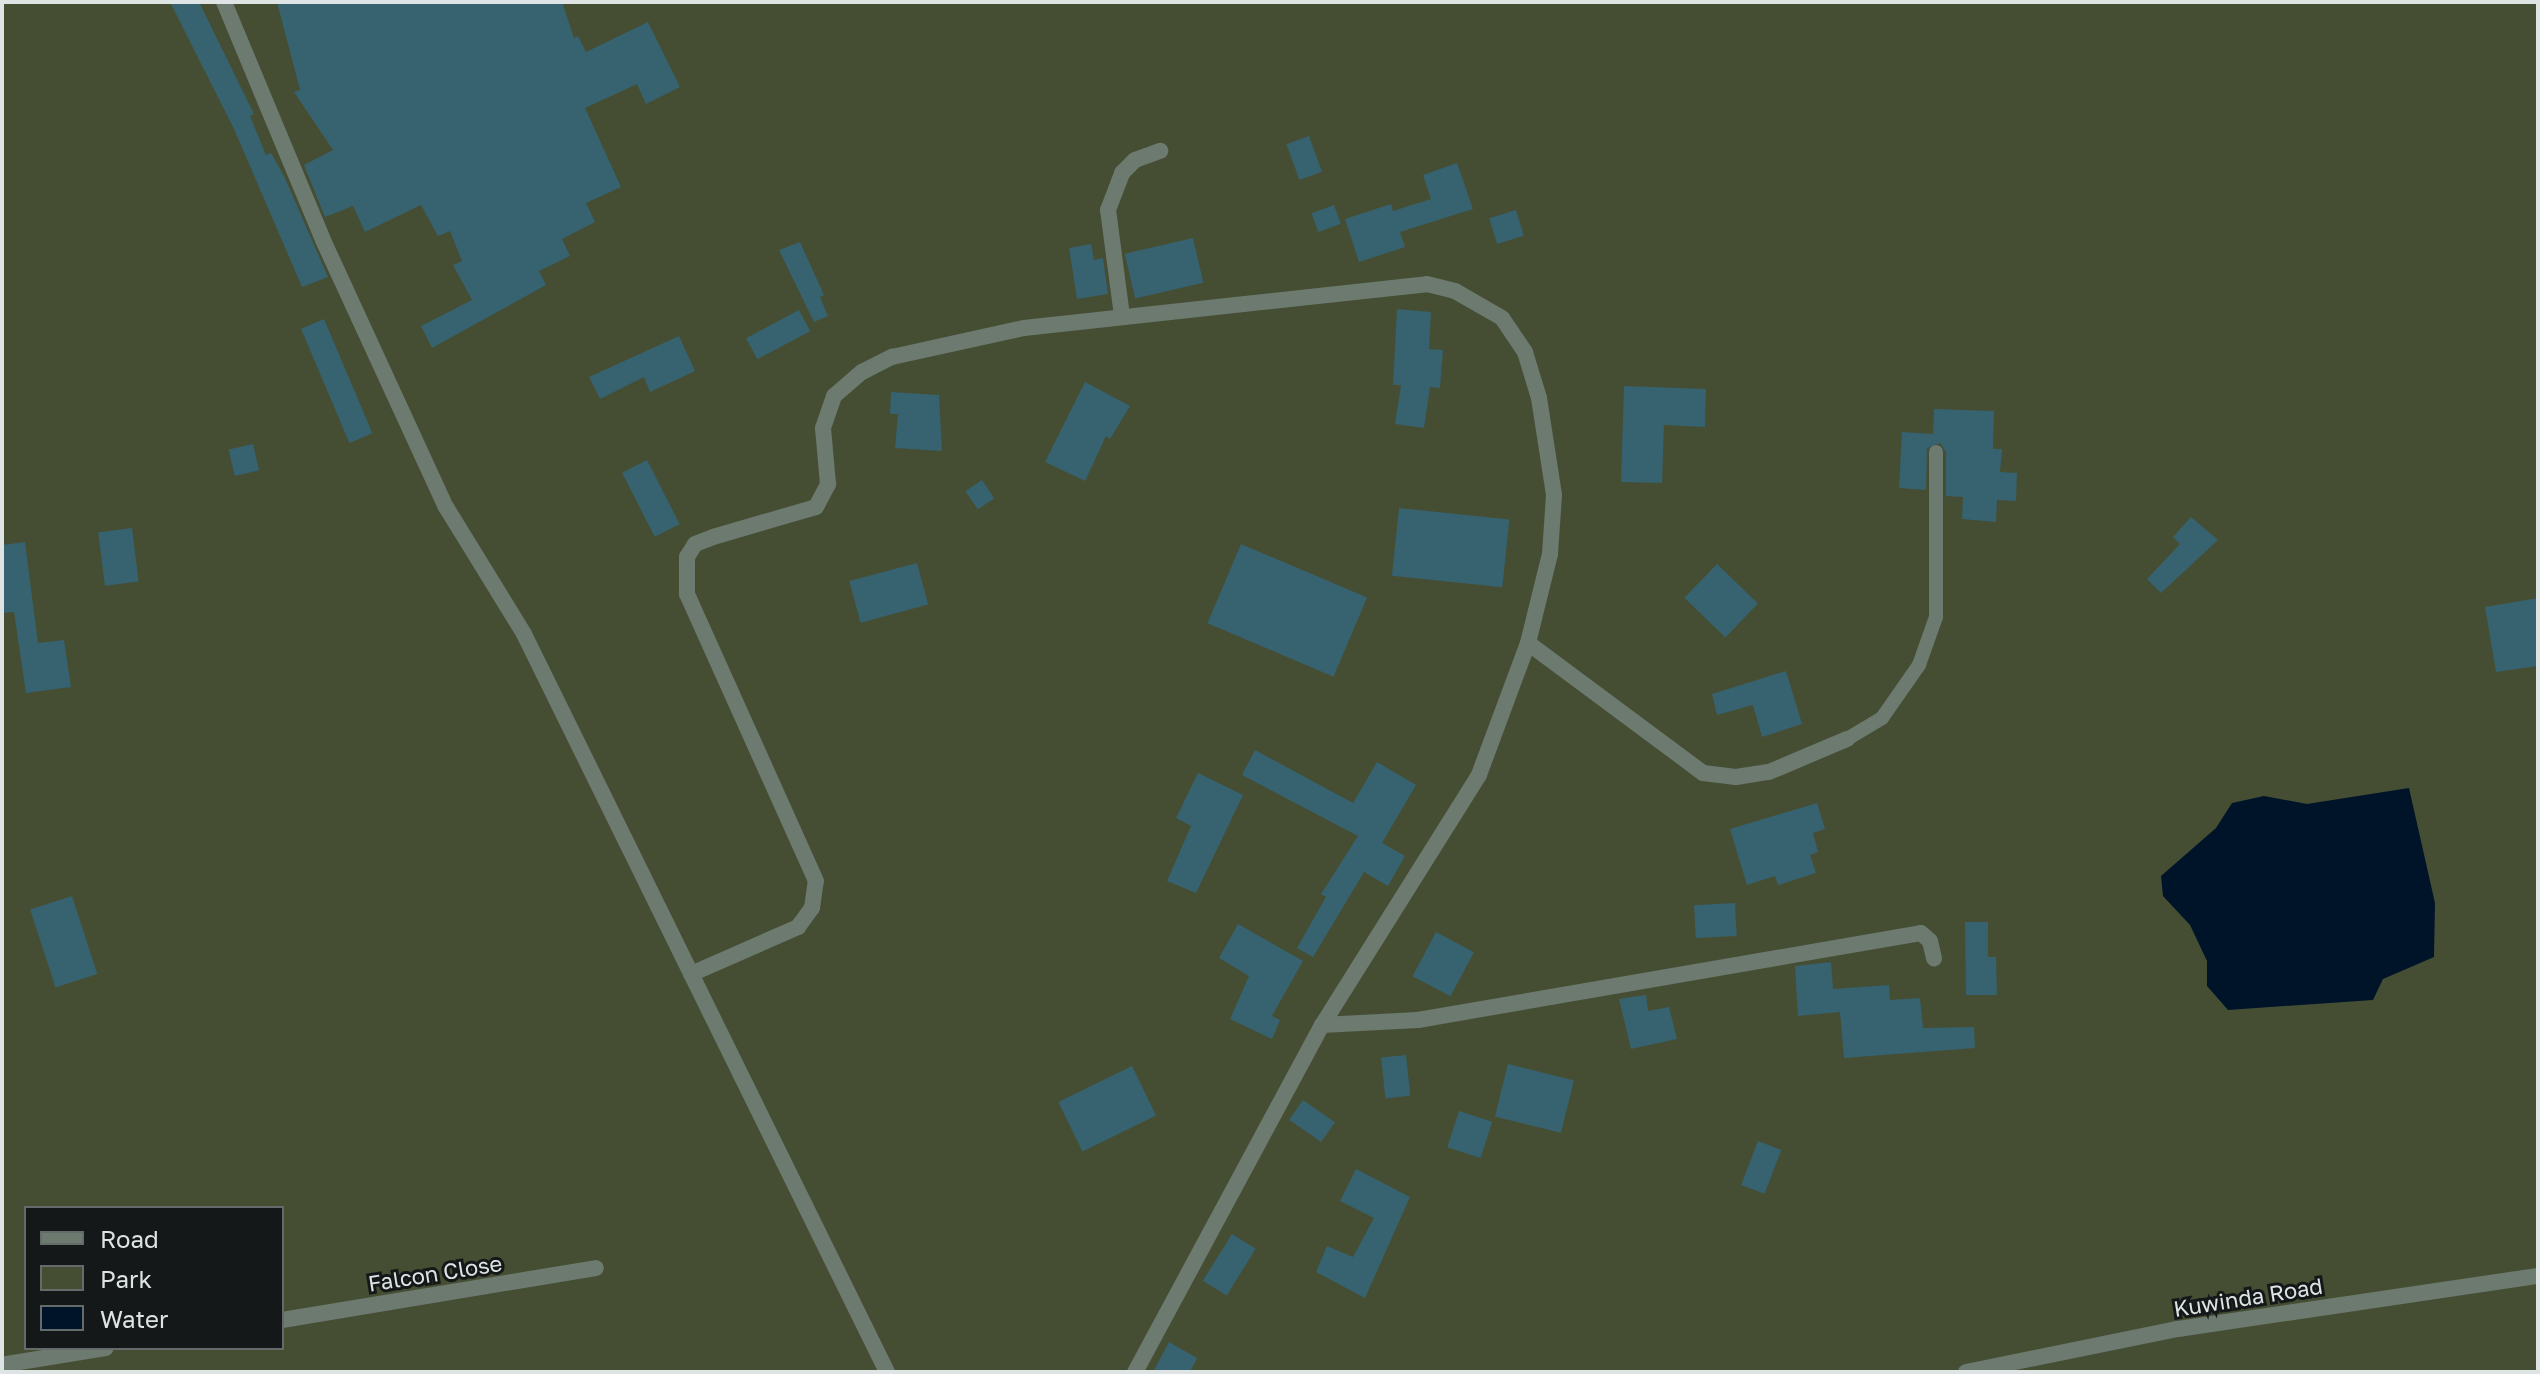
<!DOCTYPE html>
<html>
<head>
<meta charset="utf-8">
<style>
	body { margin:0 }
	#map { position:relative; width:2540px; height:1374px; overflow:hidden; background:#283130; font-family:"Golos Text",sans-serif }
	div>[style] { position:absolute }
	.green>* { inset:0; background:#454e33 }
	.water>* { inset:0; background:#001429 }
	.building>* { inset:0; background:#37626f; transform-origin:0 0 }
	.lane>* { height:14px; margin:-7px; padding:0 7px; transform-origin:7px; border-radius:7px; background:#6c7a70 }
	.street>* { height:16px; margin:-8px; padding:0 8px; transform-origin:8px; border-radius:8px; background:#6c7a70 }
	span { translate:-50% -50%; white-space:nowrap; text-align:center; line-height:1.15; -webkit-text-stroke:6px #141818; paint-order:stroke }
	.street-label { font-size:22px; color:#dee4e4 }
	.frame { position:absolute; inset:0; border:4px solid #dee4e4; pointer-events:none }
	.legend { position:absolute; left:24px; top:1206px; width:260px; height:144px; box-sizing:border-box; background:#141818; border:2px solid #656a6a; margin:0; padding:10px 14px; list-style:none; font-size:24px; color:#dee4e4 }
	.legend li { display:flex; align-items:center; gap:16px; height:40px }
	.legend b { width:40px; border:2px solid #656a6a }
</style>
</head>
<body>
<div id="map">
	<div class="green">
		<div style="clip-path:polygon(evenodd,2px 2px,2538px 2px,2538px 1372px,2px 1372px,2px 2px,26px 1208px,282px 1208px,282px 1348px,26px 1348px,26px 1208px)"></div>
	</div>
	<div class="water">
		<div style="clip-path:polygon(2409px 788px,2435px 903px,2434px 957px,2383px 979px,2373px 1000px,2228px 1010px,2207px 986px,2207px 961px,2190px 925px,2163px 896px,2161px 876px,2216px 828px,2232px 803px,2264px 796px,2307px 804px)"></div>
	</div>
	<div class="building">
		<div style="clip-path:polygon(170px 2px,199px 2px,254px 114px,250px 116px,266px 155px,271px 153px,284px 176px,328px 277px,302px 287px,234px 129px)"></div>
		<div style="clip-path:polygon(277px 2px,562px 2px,574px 38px,578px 36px,586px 52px,648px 22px,680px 87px,646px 104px,637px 84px,585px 108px,621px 187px,586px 203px,595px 222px,562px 239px,570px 256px,539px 271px,546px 285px,432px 348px,421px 326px,472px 300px,453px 265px,462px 261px,450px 231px,438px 236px,421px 205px,365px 232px,353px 206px,325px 217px,304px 165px,333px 150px,294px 92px,300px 90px)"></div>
		<div style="left:1309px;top:136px;width:38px;height:24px;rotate:70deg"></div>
		<div style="clip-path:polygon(1457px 163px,1473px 209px,1400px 232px,1405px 247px,1359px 262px,1345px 219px,1391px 204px,1393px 211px,1431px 199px,1423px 175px)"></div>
		<div style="left:1334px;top:205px;width:20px;height:24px;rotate:70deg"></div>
		<div style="left:1516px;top:210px;width:27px;height:28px;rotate:73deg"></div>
		<div style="left:1193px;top:238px;width:46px;height:70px;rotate:77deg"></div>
		<div style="clip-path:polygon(800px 242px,824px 295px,820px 297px,828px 316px,814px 322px,779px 250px)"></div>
		<div style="clip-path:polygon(1091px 244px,1094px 260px,1103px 258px,1108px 294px,1077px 299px,1069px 248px)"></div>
		<div style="clip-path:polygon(1397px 309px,1431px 312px,1429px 349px,1443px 350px,1440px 388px,1430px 387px,1424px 428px,1395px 424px,1401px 385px,1393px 385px)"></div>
		<div style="left:799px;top:310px;width:24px;height:60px;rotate:62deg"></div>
		<div style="left:324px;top:319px;width:124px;height:25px;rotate:67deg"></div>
		<div style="clip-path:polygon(679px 336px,695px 371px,650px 392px,644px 377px,600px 399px,589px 377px)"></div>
		<div style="clip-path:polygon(1085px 382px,1130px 406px,1110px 439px,1106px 436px,1085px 481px,1045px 462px)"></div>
		<div style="clip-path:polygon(1624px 386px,1706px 389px,1705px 427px,1664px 425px,1662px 483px,1621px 482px)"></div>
		<div style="clip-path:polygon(891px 392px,939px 395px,942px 451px,895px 448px,898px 414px,890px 414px)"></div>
		<div style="clip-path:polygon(1934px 409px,1994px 411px,1993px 449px,2002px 449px,2000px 472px,2017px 473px,2016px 501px,1997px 500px,1996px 522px,1962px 519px,1963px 497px,1946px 496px,1946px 452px,1940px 443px,1927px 448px,1926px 490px,1899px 488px,1902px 432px,1933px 434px)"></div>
		<div style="left:253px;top:444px;width:27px;height:25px;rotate:77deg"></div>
		<div style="left:647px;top:460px;width:72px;height:28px;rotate:63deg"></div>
		<div style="left:982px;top:480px;width:22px;height:20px;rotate:56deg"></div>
		<div style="left:1399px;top:508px;width:111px;height:68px;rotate:6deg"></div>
		<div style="clip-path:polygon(2191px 517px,2218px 540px,2161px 593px,2147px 579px,2180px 544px,2173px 537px)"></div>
		<div style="left:132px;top:528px;width:54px;height:34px;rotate:83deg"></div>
		<div style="clip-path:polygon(25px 542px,38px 643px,64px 640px,71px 687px,26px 693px,14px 612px,2px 613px,2px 545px)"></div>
		<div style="left:1241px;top:544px;width:137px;height:86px;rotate:23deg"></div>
		<div style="left:917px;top:563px;width:43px;height:70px;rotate:75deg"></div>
		<div style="left:1717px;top:564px;width:57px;height:47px;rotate:44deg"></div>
		<div style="clip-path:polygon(2538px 598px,2538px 666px,2496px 672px,2485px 607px)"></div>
		<div style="clip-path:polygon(1786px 671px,1802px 724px,1762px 737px,1753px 705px,1717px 715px,1712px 694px)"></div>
		<div style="clip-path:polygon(1255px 750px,1353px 803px,1377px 762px,1416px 785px,1382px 843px,1405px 856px,1388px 886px,1364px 872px,1313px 957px,1297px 948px,1326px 897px,1321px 894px,1358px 836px,1242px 775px)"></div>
		<div style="clip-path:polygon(1198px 773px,1243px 795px,1196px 893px,1167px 881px,1191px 826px,1176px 818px)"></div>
		<div style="clip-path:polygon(1817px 803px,1825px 829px,1813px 833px,1818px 852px,1810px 855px,1816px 873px,1778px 885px,1775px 876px,1747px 885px,1730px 829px)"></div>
		<div style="left:72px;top:896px;width:82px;height:44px;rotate:72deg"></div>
		<div style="left:1735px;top:903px;width:33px;height:41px;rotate:87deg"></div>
		<div style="clip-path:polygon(1965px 922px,1988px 922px,1988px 957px,1996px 957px,1997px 995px,1966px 995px)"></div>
		<div style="clip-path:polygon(1238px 924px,1303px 961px,1272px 1016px,1280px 1020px,1272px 1039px,1230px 1019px,1249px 976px,1219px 958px)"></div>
		<div style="left:1436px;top:932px;width:43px;height:50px;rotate:28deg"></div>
		<div style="clip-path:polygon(1831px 962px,1833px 989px,1889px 985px,1890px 1000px,1920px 998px,1923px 1028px,1974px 1027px,1975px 1048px,1844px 1058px,1840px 1012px,1798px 1016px,1795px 966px)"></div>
		<div style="clip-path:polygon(1646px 995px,1648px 1011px,1669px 1007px,1677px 1039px,1631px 1049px,1619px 999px)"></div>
		<div style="left:1406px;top:1055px;width:41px;height:25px;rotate:84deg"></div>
		<div style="left:1508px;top:1064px;width:68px;height:54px;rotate:14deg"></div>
		<div style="left:1132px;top:1066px;width:55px;height:82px;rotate:64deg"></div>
		<div style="left:1303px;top:1100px;width:39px;height:24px;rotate:35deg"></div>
		<div style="left:1459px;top:1111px;width:35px;height:38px;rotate:18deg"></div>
		<div style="left:1758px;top:1141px;width:25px;height:47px;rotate:21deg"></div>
		<div style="clip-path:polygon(1356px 1169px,1410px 1197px,1365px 1298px,1316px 1272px,1327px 1246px,1353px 1257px,1374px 1218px,1340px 1201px)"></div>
		<div style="left:1232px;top:1234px;width:28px;height:55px;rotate:32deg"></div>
		<div style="clip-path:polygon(1169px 1342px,1197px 1358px,1190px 1372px,1153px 1372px)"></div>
	</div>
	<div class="lane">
		<div style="left:1847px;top:739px;width:41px;rotate:-31deg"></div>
		<div style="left:1882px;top:718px;width:65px;rotate:-55.1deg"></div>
		<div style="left:1919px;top:665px;width:51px;rotate:-70.5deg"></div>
		<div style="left:1936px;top:617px;width:165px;rotate:-90deg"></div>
	</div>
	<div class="street">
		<div style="left:224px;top:2px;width:258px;rotate:67.4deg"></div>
		<div style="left:323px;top:240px;width:294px;rotate:65.3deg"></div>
		<div style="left:446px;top:507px;width:149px;rotate:58.4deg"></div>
		<div style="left:524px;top:634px;width:822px;rotate:63.81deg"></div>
		<div style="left:1122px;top:316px;width:107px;rotate:-97.5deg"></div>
		<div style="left:1108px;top:210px;width:40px;rotate:-69deg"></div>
		<div style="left:1122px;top:173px;width:18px;rotate:-45deg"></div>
		<div style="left:1135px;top:160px;width:27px;rotate:-20deg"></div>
		<div style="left:1528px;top:643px;width:218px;rotate:36.6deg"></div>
		<div style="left:1703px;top:773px;width:33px;rotate:7deg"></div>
		<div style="left:1736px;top:777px;width:33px;rotate:-9deg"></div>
		<div style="left:1769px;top:772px;width:85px;rotate:-22.9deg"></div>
		<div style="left:691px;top:974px;width:117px;rotate:-23.7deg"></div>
		<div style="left:798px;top:927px;width:24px;rotate:-54deg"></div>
		<div style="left:812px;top:908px;width:27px;rotate:-82deg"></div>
		<div style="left:816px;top:881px;width:315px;rotate:-114.2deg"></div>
		<div style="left:687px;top:594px;width:37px;rotate:-90deg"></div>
		<div style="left:687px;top:557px;width:15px;rotate:-58deg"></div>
		<div style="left:695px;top:544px;width:19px;rotate:-21deg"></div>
		<div style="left:713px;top:537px;width:107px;rotate:-16.2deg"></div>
		<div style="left:816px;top:507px;width:26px;rotate:-62deg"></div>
		<div style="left:828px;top:484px;width:56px;rotate:-95.1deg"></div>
		<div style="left:823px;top:428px;width:34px;rotate:-71deg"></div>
		<div style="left:834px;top:396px;width:37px;rotate:-41deg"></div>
		<div style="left:862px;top:372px;width:34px;rotate:-27deg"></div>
		<div style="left:892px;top:357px;width:135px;rotate:-12.4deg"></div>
		<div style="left:1024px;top:328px;width:405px;rotate:-6.2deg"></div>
		<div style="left:1427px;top:284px;width:29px;rotate:14deg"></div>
		<div style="left:1455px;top:291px;width:54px;rotate:29.9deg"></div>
		<div style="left:1502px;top:318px;width:41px;rotate:55.9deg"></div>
		<div style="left:1525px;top:352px;width:48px;rotate:73.1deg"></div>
		<div style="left:1539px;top:398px;width:98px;rotate:81.2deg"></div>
		<div style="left:1554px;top:495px;width:59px;rotate:93.9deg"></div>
		<div style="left:1550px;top:554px;width:92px;rotate:103.9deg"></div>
		<div style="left:1528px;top:643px;width:141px;rotate:110.4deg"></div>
		<div style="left:1479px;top:775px;width:295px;rotate:122.1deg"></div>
		<div style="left:1322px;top:1025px;width:394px;rotate:118.3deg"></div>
		<div style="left:1322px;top:1025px;width:96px;rotate:-3deg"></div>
		<div style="left:1418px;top:1020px;width:510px;rotate:-9.81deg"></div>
		<div style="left:1921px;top:933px;width:12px;rotate:42deg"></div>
		<div style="left:1930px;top:941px;width:18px;rotate:77deg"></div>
		<div style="left:282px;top:1320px;width:318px;rotate:-9.4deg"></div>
		<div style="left:2px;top:1369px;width:7px;rotate:-45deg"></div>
		<div style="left:7px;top:1364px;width:100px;rotate:-9.2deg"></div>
		<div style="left:1966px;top:1372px;width:216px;rotate:-11.5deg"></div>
		<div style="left:2178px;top:1329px;width:364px;rotate:-8.4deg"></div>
	</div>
	<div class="street-label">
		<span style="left:435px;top:1273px;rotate:-9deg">Falcon Close</span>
		<span style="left:2248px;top:1297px;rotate:-9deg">Kuwinda Road</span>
	</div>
	<div class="frame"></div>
	<ul class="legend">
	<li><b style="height:10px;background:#6c7a70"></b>Road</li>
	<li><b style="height:22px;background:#454e33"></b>Park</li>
	<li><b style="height:22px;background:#001429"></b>Water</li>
	</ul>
</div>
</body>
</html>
